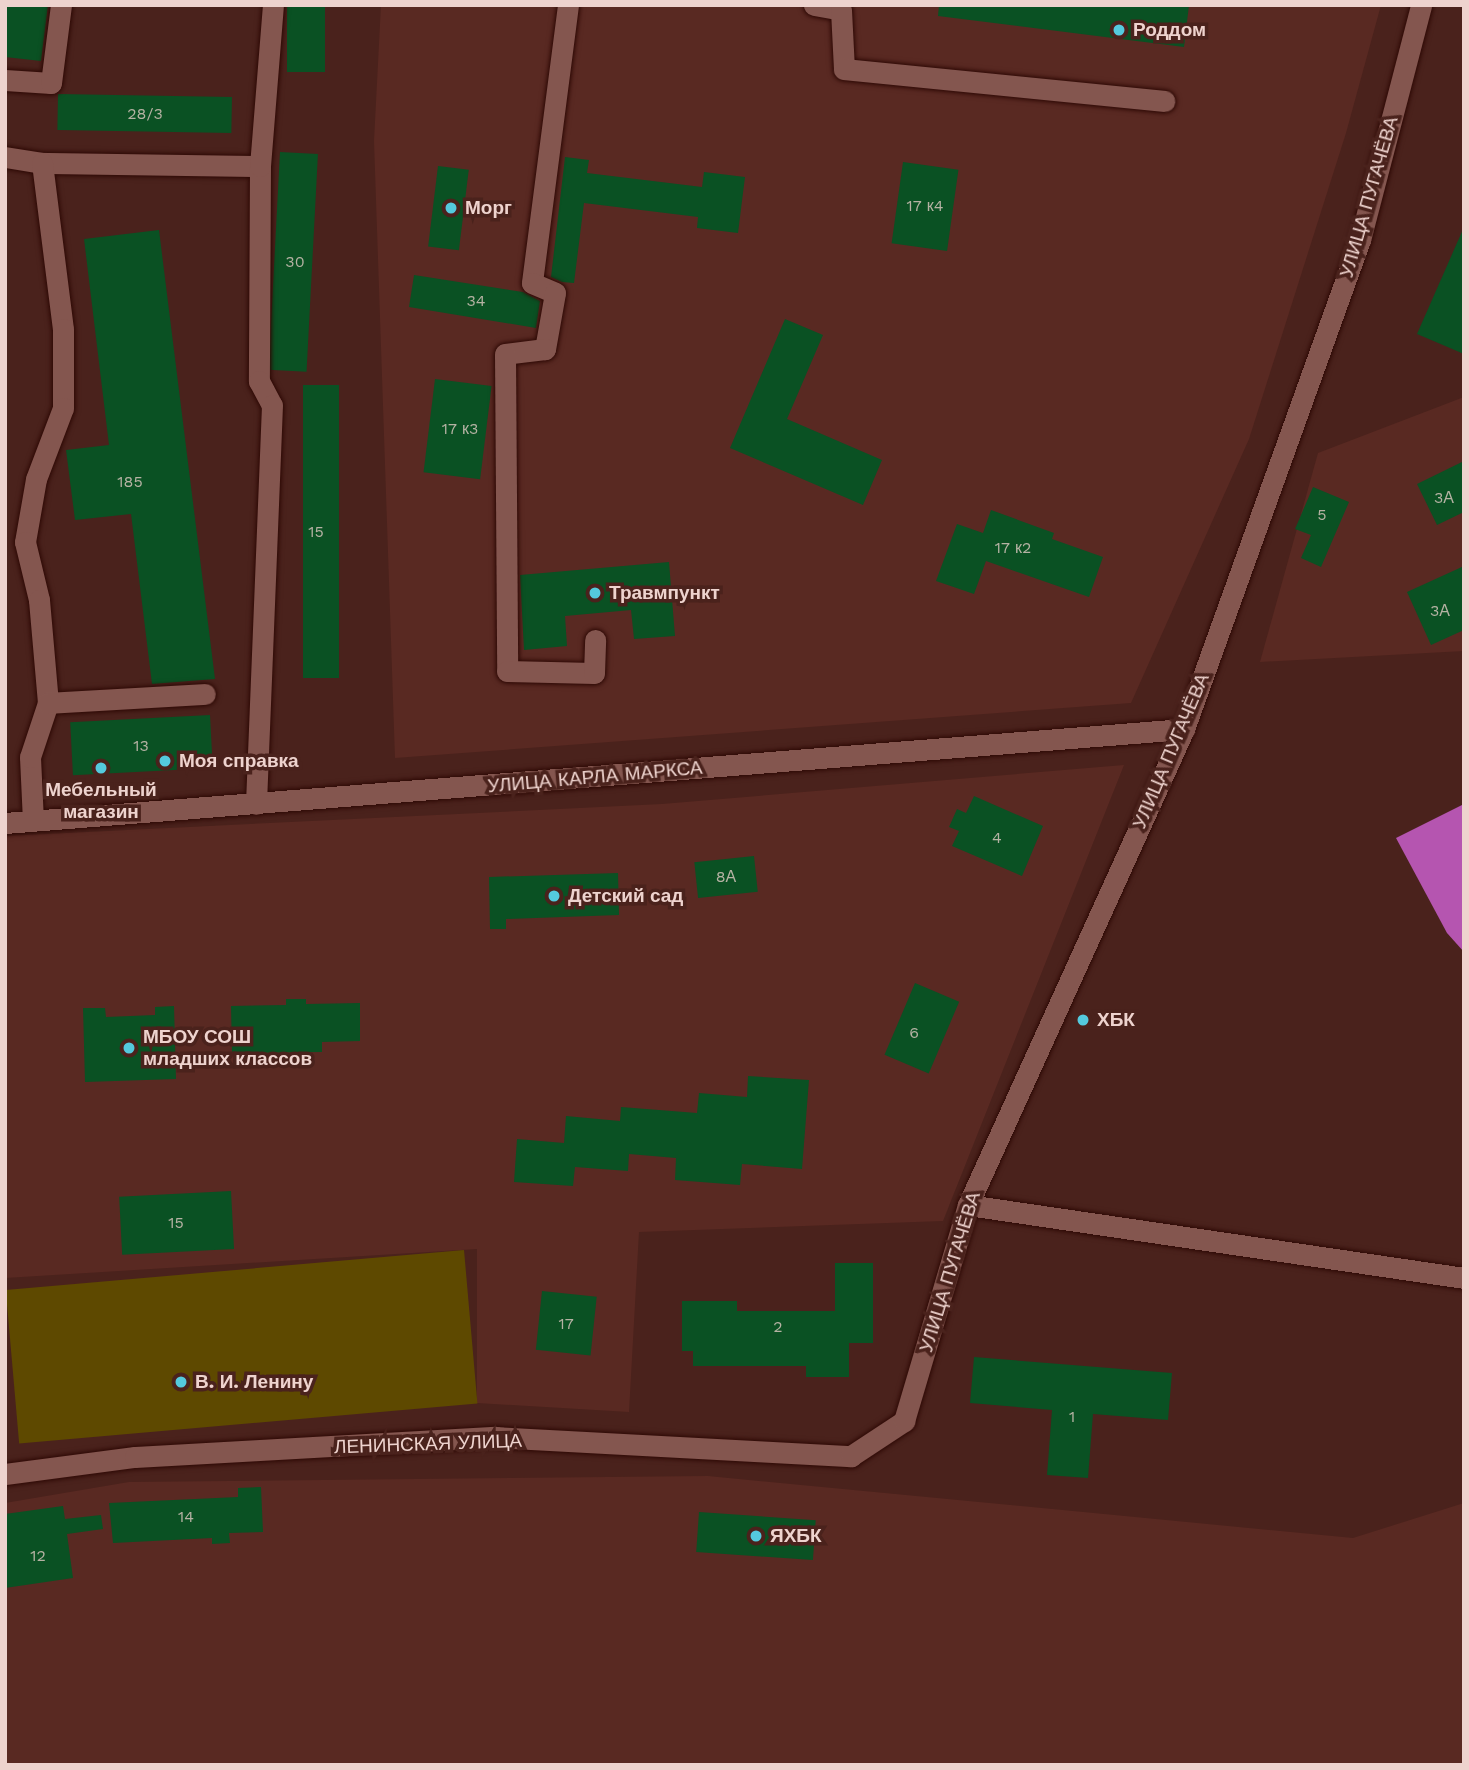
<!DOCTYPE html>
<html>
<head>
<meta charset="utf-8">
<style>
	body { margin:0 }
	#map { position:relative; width:1469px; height:1770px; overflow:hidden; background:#4a221c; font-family:"Work Sans",sans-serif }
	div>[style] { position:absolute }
	.built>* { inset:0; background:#592922 }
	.green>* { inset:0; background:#5e4900; transform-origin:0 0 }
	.water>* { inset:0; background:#b555b0 }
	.building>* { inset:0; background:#0a5123; transform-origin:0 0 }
	.roads { filter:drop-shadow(0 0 2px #2e0905) drop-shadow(0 0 2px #2e0905) }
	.minor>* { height:21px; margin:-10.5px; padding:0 10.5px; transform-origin:10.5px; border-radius:10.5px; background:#84564f }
	.dots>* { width:19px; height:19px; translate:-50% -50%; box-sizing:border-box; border:4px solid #4a221c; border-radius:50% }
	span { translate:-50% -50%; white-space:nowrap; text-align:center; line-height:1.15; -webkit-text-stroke:7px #4a221c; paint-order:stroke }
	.number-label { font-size:16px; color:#b5b2a3 }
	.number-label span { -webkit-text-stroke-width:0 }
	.poi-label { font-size:19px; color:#eed3ce; font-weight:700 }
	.left { translate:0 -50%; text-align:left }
	.street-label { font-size:19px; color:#eed3ce }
	.frame { position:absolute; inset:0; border:7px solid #eed3ce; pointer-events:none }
</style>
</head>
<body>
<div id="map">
	<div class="built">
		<div style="clip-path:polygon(381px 5px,1381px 5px,1346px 133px,1249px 439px,1131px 703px,395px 758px,374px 141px)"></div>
		<div style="clip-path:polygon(1464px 397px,1464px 651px,1260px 662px,1318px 453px)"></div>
		<div style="clip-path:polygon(1124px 765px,943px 1221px,639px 1232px,629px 1412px,477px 1403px,477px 1249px,5px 1278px,5px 836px,662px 804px)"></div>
		<div style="clip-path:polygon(708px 1476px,1353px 1538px,1464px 1503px,1464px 1765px,5px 1765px,5px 1503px,129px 1482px)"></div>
	</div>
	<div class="green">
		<div style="left:464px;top:1250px;width:154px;height:460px;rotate:85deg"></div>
	</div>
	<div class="water">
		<div style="clip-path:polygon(1464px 804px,1464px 952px,1447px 933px,1396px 838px)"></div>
	</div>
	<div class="building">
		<div style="clip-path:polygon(5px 5px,48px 5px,41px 61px,5px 57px)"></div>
		<div style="left:287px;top:5px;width:38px;height:67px"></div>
		<div style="clip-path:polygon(939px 5px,1189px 5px,1184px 47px,938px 16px)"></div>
		<div style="left:58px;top:94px;width:174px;height:36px;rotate:1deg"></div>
		<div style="left:280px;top:152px;width:38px;height:218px;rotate:3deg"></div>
		<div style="clip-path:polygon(565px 157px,589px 160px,587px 173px,702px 187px,704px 172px,745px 177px,738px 233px,697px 228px,698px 217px,584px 203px,574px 283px,562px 282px,551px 277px)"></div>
		<div style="left:903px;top:162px;width:56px;height:82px;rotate:8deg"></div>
		<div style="left:438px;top:166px;width:31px;height:81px;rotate:7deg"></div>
		<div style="clip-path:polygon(1464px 227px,1464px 354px,1417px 334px)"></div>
		<div style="clip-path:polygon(159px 230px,215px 679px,152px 684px,131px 514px,75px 520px,66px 450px,109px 445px,84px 239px)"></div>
		<div style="clip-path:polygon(414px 275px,523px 292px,540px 301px,536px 328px,409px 307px)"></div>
		<div style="clip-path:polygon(785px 319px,823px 335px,787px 419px,882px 460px,863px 505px,730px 448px)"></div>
		<div style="left:435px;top:379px;width:57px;height:94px;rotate:7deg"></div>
		<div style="left:303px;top:385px;width:36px;height:293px"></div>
		<div style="clip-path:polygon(1464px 461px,1464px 512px,1437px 525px,1417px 484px)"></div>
		<div style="clip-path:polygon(1313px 487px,1349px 502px,1321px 567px,1301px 558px,1311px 535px,1295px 529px)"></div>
		<div style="clip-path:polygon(991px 510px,1054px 533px,1052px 539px,1103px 557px,1089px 597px,986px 561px,974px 594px,936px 581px,957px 524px,983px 533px)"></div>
		<div style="clip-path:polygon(669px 562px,675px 636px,634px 639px,631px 610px,565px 616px,567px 646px,524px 650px,520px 575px)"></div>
		<div style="clip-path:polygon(1464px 566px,1464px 630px,1431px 645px,1407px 592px)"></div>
		<div style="left:210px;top:715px;width:53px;height:140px;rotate:87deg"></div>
		<div style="clip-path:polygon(974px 796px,1043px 826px,1022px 876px,952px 846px,959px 831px,949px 827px,957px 809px,966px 813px)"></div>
		<div style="left:754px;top:856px;width:36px;height:60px;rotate:84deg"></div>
		<div style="clip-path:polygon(618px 873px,619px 915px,506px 919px,506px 929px,490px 929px,489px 877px)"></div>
		<div style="left:915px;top:983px;width:48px;height:78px;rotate:23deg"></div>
		<div style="clip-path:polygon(286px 999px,306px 999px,306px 1004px,360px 1003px,360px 1041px,322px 1042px,322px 1052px,232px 1053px,231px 1006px,286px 1005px)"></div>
		<div style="clip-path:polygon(174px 1006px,176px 1079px,85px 1082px,83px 1008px,105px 1008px,106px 1017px,155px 1015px,155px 1007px)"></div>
		<div style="clip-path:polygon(748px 1076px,809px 1080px,802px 1169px,742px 1164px,740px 1185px,675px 1180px,676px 1158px,629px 1154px,628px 1171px,575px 1167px,573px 1186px,514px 1182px,517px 1139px,564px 1143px,566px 1116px,620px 1121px,621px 1107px,697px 1113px,699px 1093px,747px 1097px)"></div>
		<div style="left:231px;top:1191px;width:58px;height:112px;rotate:87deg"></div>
		<div style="clip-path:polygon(835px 1263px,873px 1263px,873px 1343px,849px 1343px,849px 1377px,806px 1377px,806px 1366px,693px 1366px,693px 1351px,682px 1351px,682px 1301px,737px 1301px,737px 1311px,835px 1311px)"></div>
		<div style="left:542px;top:1291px;width:55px;height:59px;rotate:6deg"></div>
		<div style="clip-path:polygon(974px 1357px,1172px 1373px,1168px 1420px,1093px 1414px,1088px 1478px,1047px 1475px,1052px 1410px,970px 1403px)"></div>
		<div style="clip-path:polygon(261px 1487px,263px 1532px,229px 1533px,230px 1543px,212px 1544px,212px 1538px,113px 1543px,109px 1503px,238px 1497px,238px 1488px)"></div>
		<div style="clip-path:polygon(63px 1506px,65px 1519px,101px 1515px,103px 1529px,67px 1534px,73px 1578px,5px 1588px,5px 1514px)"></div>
		<div style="left:699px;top:1512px;width:117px;height:40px;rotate:4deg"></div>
	</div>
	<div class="roads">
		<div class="minor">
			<div style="left:568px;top:5px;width:280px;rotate:97.4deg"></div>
			<div style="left:532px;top:283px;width:25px;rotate:23deg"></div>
			<div style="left:555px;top:293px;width:57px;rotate:100.1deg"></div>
			<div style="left:545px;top:349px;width:40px;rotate:172.9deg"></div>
			<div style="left:505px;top:354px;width:317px;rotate:89.6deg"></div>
			<div style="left:507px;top:671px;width:87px;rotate:1.3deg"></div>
			<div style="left:594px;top:673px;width:33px;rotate:-88deg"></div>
			<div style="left:814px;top:5px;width:27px;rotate:10deg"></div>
			<div style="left:841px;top:10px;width:59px;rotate:87.1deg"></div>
			<div style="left:844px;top:69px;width:322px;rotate:5.7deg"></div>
			<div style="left:5px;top:80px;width:46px;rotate:3.7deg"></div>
			<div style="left:51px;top:83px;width:79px;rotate:-82.7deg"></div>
			<div style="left:5px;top:157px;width:37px;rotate:9deg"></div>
			<div style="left:42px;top:163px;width:218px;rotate:0.8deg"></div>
			<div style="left:260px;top:166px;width:215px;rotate:90.3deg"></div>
			<div style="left:259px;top:381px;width:27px;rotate:62deg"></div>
			<div style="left:272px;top:405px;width:399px;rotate:92.3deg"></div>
			<div style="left:42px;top:163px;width:167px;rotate:82.8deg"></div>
			<div style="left:63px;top:329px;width:79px;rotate:90deg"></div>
			<div style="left:63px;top:408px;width:76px;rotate:110.8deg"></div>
			<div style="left:36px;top:479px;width:64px;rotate:99.9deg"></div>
			<div style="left:25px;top:542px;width:60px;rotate:76.4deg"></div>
			<div style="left:39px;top:600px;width:103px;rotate:85deg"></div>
			<div style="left:260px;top:166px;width:162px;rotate:-85.4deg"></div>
			<div style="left:33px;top:821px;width:64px;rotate:-92.7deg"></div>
			<div style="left:30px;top:757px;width:57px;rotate:-71.6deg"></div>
			<div style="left:48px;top:703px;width:157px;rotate:-3.3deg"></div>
			<div style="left:5px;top:823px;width:1183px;rotate:-4.56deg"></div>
			<div style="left:968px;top:1205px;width:501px;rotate:8.37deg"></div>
			<div style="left:5px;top:1474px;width:131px;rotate:-7.5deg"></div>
			<div style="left:135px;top:1457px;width:361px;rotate:-3.2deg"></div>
			<div style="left:495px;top:1437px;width:357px;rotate:3.1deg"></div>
			<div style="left:851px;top:1456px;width:64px;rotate:-33.4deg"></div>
			<div style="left:904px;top:1421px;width:225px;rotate:-73.5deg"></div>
			<div style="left:968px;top:1205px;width:523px;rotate:-65.59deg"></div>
			<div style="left:1184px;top:729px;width:520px;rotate:-70.21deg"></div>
			<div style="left:1360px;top:240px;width:243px;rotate:-75.4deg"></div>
		</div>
	</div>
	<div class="dots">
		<div style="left:1119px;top:30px;background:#54cadd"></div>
		<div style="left:451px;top:208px;background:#54cadd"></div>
		<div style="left:595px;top:593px;background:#54cadd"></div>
		<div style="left:165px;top:761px;background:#54cadd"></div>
		<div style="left:101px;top:768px;background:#54cadd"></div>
		<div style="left:554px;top:896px;background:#54cadd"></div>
		<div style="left:1083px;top:1020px;background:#54cadd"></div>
		<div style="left:129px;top:1048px;background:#54cadd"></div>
		<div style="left:181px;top:1382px;background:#54cadd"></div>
		<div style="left:756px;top:1536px;background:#54cadd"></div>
	</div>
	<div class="number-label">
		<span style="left:145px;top:114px">28/3</span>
		<span style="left:925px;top:206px">17 к4</span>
		<span style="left:295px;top:262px">30</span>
		<span style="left:476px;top:301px">34</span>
		<span style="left:460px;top:429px">17 к3</span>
		<span style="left:130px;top:482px">185</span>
		<span style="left:1444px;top:498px">3А</span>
		<span style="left:1322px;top:515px">5</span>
		<span style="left:316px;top:532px">15</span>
		<span style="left:1013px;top:548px">17 к2</span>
		<span style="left:1440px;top:611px">3А</span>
		<span style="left:141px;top:746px">13</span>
		<span style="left:997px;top:838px">4</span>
		<span style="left:726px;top:877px">8А</span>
		<span style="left:914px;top:1033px">6</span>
		<span style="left:176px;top:1223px">15</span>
		<span style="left:566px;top:1324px">17</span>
		<span style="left:778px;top:1327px">2</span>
		<span style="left:1072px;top:1417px">1</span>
		<span style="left:186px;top:1517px">14</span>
		<span style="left:38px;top:1556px">12</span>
	</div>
	<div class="poi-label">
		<span class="left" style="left:1133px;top:30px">Роддом</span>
		<span class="left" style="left:465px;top:208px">Морг</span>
		<span class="left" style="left:609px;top:593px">Травмпункт</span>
		<span class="left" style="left:179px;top:761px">Моя справка</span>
		<span style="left:101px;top:801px">Мебельный<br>магазин</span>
		<span class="left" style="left:568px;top:896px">Детский сад</span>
		<span class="left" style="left:1097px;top:1020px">ХБК</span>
		<span class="left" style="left:143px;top:1048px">МБОУ СОШ<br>младших классов</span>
		<span class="left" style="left:195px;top:1382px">В. И. Ленину</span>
		<span class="left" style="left:770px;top:1536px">ЯХБК</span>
	</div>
	<div class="street-label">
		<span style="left:1369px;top:197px;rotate:-74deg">УЛИЦА ПУГАЧЁВА</span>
		<span style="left:1171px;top:751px;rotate:-67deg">УЛИЦА ПУГАЧЁВА</span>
		<span style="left:595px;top:777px;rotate:-5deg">УЛИЦА КАРЛА МАРКСА</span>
		<span style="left:950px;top:1272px;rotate:-73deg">УЛИЦА ПУГАЧЁВА</span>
		<span style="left:428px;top:1444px;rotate:-2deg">ЛЕНИНСКАЯ УЛИЦА</span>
	</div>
	<div class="frame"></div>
</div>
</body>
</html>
